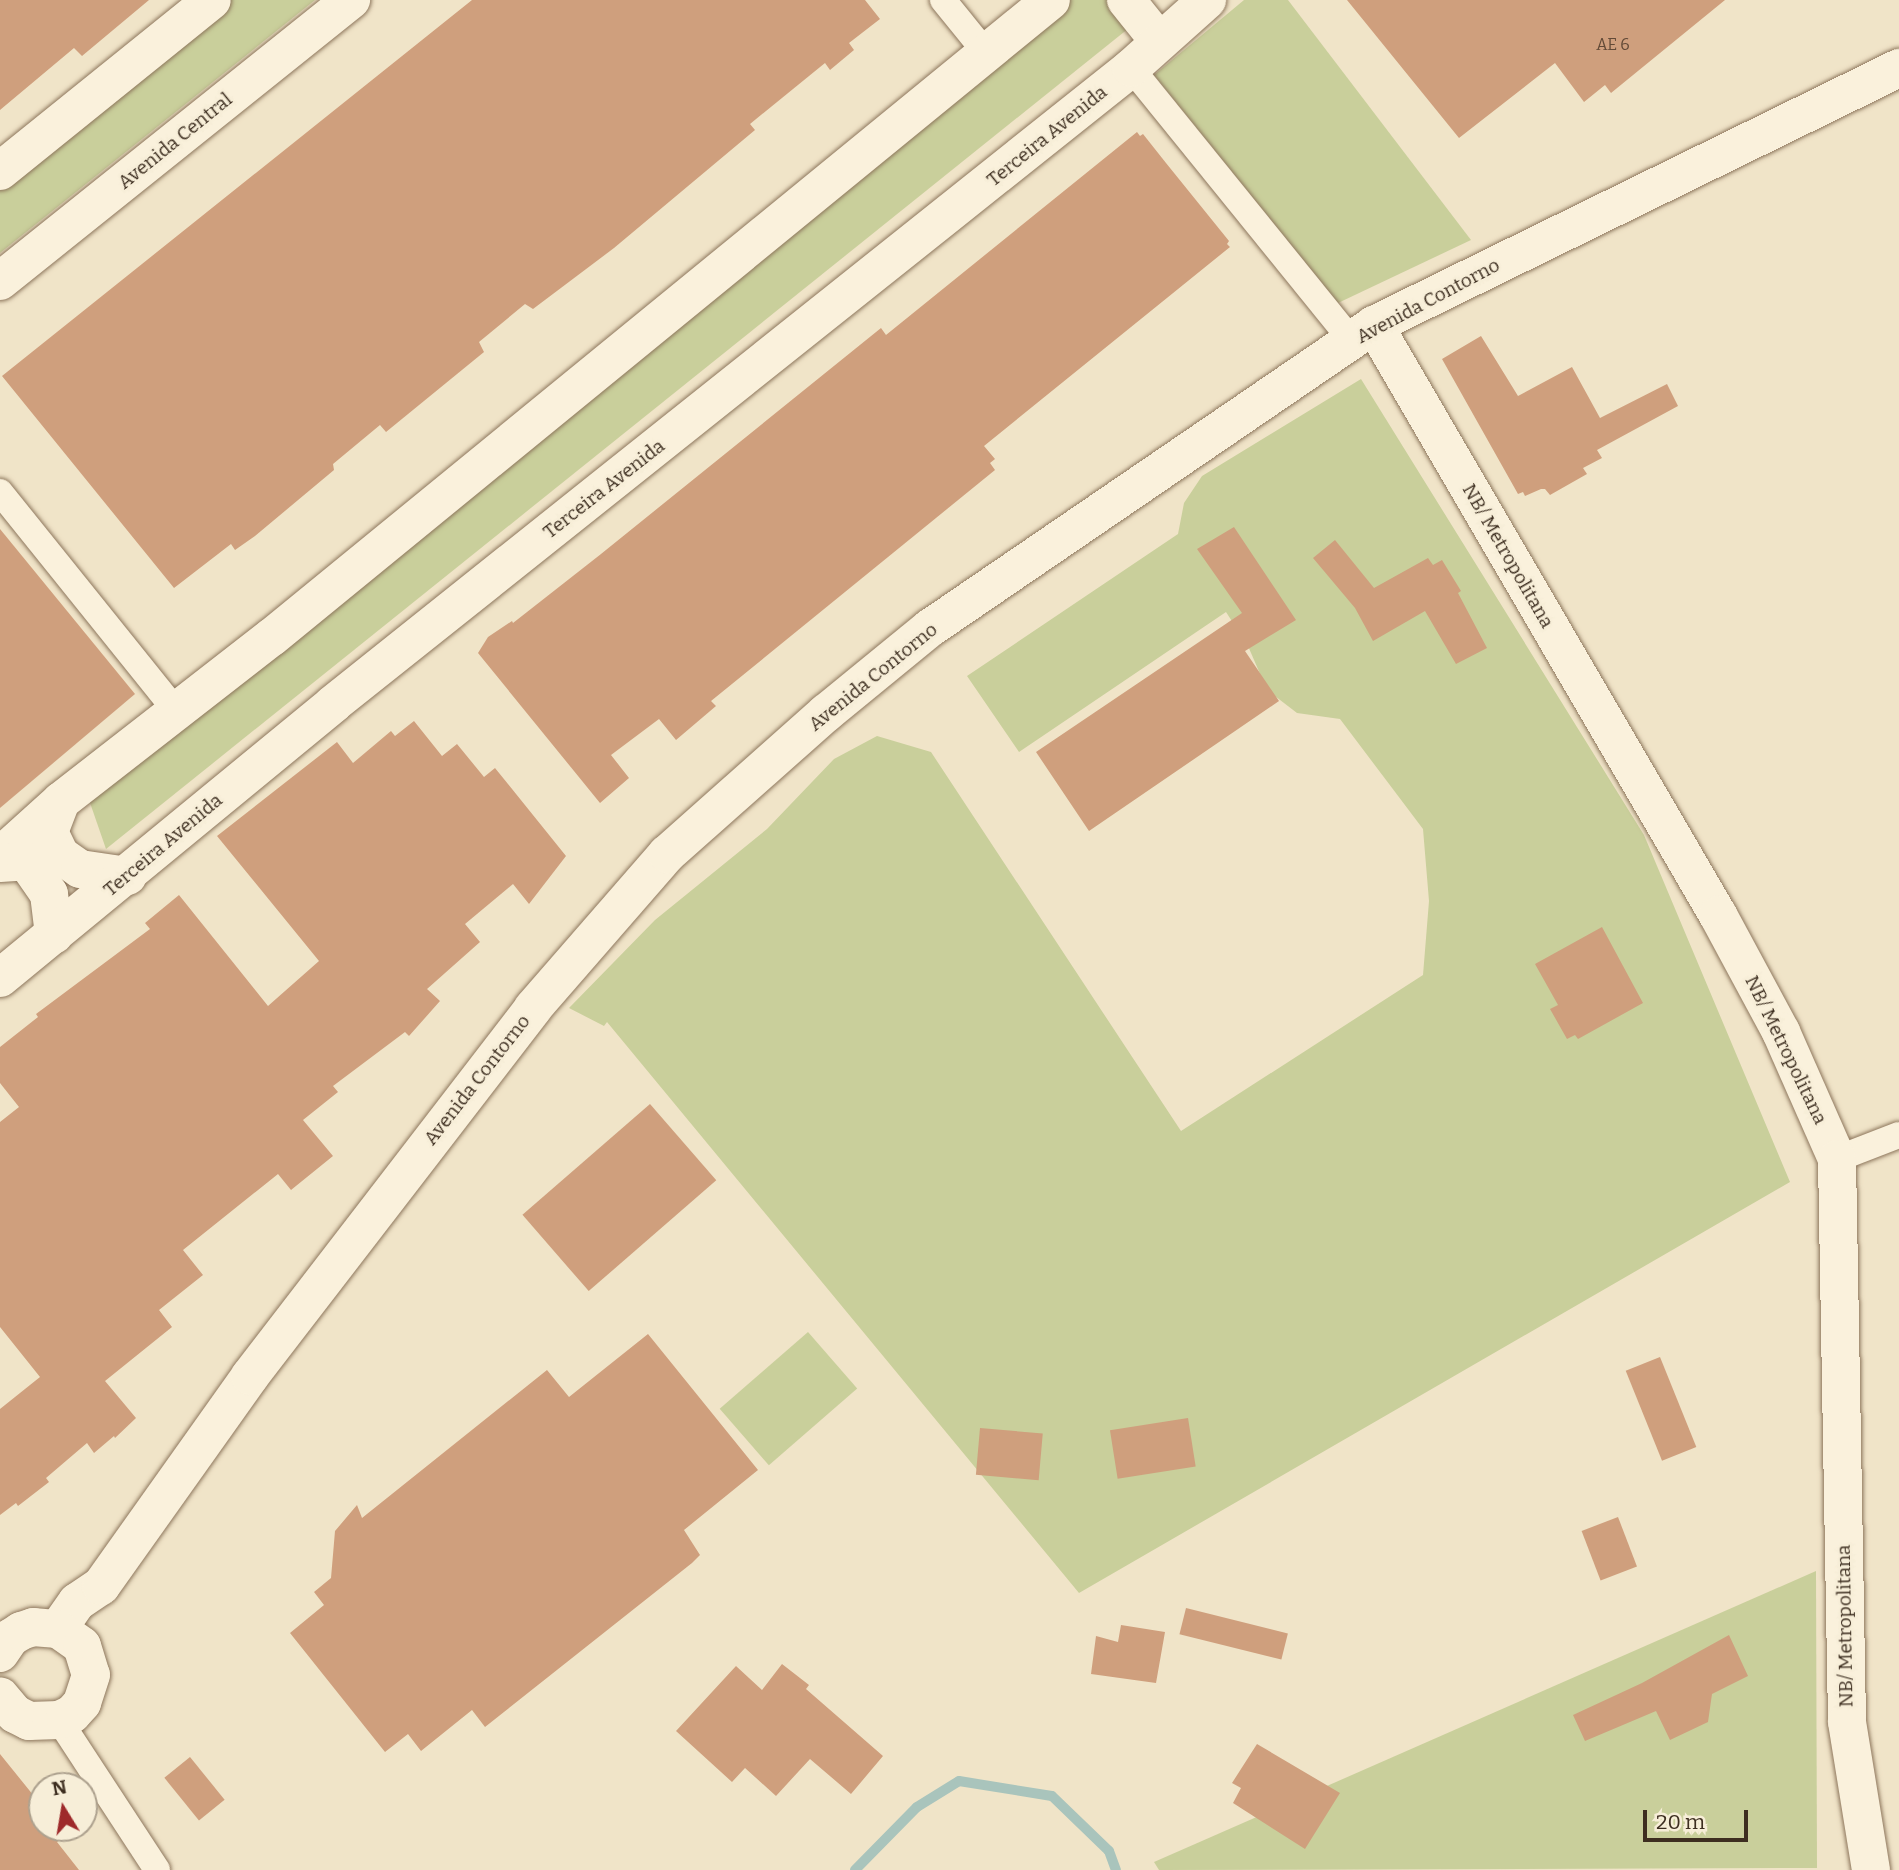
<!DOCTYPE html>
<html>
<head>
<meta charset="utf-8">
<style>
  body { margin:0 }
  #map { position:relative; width:1899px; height:1870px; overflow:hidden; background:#f0e4c8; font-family:Bitter,serif }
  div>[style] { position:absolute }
  .green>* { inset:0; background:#c9cf9b; transform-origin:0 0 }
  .stream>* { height:10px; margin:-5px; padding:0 5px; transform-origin:5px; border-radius:5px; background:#a9c4bc }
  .building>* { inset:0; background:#cf9f7d; transform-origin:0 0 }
  .roads { filter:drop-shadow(0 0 2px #8d765c) drop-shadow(0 0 2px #8d765c) }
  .street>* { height:26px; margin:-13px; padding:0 13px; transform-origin:13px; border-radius:13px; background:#faf1dc }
  .secondary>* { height:38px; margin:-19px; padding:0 19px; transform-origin:19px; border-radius:19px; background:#faf1dc }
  span { translate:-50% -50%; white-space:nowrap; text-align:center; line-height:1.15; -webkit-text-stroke:5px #f7eed8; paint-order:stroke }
  .number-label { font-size:16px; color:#624a37 }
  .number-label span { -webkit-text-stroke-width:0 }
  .street-label { font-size:19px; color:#3d2e20 }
  .north { position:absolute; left:28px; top:1772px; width:70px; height:70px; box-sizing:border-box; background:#f7eed8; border:2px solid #ada18e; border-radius:50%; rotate:349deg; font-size:19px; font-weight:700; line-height:28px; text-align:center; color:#3d2e20 }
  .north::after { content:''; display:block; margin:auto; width:24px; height:32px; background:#9e2a2b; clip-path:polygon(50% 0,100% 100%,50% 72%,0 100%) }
  .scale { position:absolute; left:1643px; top:1810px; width:105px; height:32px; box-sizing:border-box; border:4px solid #3d2e20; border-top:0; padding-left:9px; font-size:21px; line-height:24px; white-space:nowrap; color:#3d2e20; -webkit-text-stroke:5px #f7eed8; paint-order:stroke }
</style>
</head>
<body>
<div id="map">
  <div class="green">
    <i style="clip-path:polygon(224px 0,315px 0,0 253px,0 181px)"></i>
    <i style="clip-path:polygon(1057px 0,1113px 0,1134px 24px,106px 849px,88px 797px)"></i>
    <i style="clip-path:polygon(1244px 0,1288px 0,1471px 240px,1338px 303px,1154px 75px)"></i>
    <i style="clip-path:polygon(1361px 379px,1644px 835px,1790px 1182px,1079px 1593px,607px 1022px,604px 1026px,569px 1008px,655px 920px,767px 829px,834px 759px,877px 736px,931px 752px,1181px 1131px,1423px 975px,1429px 901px,1423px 829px,1340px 719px,1297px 713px,1267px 690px,1248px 646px,1226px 612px,1019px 752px,967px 676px,1178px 534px,1184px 503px,1202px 476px)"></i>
    <i style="left:808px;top:1332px;width:75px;height:117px;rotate:49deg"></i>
    <i style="clip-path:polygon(1816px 1571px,1817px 1868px,1159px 1870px,1154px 1862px)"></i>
  </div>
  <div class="stream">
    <i style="left:855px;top:1870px;width:88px;rotate:-45.5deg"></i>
    <i style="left:917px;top:1807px;width:49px;rotate:-31.8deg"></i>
    <i style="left:959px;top:1781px;width:94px;rotate:9.2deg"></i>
    <i style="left:1052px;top:1796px;width:79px;rotate:44deg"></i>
    <i style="left:1109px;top:1851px;width:20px;rotate:70deg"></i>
  </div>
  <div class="building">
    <i style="clip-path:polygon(0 0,149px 0,82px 56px,74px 48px,0 110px)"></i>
    <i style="clip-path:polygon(472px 0,865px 0,880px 19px,849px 43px,854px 50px,830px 70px,825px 63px,750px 124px,755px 130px,614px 248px,533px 309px,525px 304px,479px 342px,484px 352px,386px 432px,380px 425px,333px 464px,334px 470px,255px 536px,235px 550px,231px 544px,174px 588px,2px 376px)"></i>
    <i style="clip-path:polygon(1347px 0,1725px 0,1611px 93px,1605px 85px,1584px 102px,1555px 63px,1459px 138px)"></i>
    <i style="clip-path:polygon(1137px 132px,1140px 136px,1143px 134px,1166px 163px,1229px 241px,1227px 244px,1230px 247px,984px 446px,995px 459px,990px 463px,995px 470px,711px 701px,716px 706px,676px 740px,659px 719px,611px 755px,629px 778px,600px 803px,478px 653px,488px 637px,512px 621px,513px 623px,601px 554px,881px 328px,886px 335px)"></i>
    <i style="clip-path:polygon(1481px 336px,1518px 396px,1572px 367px,1600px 418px,1667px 384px,1678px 406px,1597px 450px,1602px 458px,1583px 468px,1587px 474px,1550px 495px,1545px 489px,1541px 489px,1525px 496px,1523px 492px,1518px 494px,1442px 359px)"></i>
    <i style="clip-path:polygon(1234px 527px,1296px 620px,1245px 651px,1279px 701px,1089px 831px,1036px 752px,1242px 613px,1197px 549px)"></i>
    <i style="clip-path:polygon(0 529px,135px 694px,0 808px)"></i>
    <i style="clip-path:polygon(1335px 540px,1374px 588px,1428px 558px,1433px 565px,1442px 560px,1461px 591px,1458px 593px,1487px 648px,1456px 664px,1425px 611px,1373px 641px,1355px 608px,1313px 558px)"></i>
    <i style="clip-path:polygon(414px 721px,442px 756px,457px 744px,484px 777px,495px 768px,566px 856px,529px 904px,513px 884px,465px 924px,480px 942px,427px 989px,440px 1001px,409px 1036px,405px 1032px,333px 1086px,338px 1092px,303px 1120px,333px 1156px,291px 1190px,278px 1174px,183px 1250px,203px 1275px,159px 1310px,172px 1327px,105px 1381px,136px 1418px,115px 1438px,114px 1436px,94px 1453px,87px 1443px,46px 1478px,49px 1482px,18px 1506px,16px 1503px,0 1515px,0 1409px,40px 1377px,0 1327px,0 1122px,19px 1107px,0 1083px,0 1047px,38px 1017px,36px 1014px,150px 929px,145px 923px,179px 895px,268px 1006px,319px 961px,217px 836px,337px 742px,353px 763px,391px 731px,395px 736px)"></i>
    <i style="clip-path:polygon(1602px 927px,1643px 1003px,1578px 1039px,1575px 1035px,1567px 1039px,1550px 1009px,1558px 1005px,1535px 964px)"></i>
    <i style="left:650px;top:1104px;width:101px;height:169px;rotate:49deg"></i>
    <i style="clip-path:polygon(648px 1334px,758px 1470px,684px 1530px,700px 1555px,692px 1563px,485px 1727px,472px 1710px,421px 1751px,408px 1734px,385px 1752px,290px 1633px,324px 1605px,314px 1592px,331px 1578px,335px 1531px,357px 1505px,362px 1518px,547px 1370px,569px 1397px)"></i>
    <i style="left:1660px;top:1357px;width:97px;height:37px;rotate:68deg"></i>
    <i style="left:1188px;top:1418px;width:49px;height:79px;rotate:81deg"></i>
    <i style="left:980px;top:1428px;width:63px;height:47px;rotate:5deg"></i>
    <i style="left:1618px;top:1517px;width:53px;height:39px;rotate:69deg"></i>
    <i style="left:1186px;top:1608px;width:105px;height:27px;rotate:14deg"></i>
    <i style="clip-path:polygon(1121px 1625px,1165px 1632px,1156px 1683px,1091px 1674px,1096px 1636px,1118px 1642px)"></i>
    <i style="clip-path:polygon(1729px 1635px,1748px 1676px,1712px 1694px,1708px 1722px,1670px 1740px,1656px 1711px,1585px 1741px,1573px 1715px,1642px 1683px)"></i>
    <i style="clip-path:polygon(782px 1664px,809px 1685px,806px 1689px,883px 1756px,851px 1794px,810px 1759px,776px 1796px,745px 1768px,732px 1782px,676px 1731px,736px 1666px,762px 1690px)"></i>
    <i style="clip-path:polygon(1257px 1744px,1340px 1793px,1305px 1849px,1233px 1803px,1241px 1788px,1232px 1783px)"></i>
    <i style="clip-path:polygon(0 1754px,42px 1806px,42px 1828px,59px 1828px,65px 1835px,57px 1842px,79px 1870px,0 1870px)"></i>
    <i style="left:190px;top:1757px;width:55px;height:33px;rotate:51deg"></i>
  </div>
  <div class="roads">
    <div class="street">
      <i style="left:943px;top:0;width:68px;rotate:50.9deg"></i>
      <i style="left:1131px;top:68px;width:351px;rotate:51deg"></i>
      <i style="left:0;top:492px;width:281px;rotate:51.2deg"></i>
      <i style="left:1837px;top:1159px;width:66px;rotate:-21.2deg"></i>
      <i style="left:59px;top:1720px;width:179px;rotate:56.8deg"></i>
    </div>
    <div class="secondary">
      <i style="left:1126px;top:0;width:53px;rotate:51.2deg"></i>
      <i style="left:0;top:171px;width:272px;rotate:-38.9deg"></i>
      <i style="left:0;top:281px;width:450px;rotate:-38.7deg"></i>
      <i style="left:1374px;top:325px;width:683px;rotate:59.76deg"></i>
      <i style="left:1718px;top:915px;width:133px;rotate:61.7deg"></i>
      <i style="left:1781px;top:1032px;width:139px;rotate:66.2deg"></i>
      <i style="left:1837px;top:1159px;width:563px;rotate:88.98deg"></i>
      <i style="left:1847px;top:1722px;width:150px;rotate:80.8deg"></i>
      <i style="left:61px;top:801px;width:33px;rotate:111deg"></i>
      <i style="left:49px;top:832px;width:25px;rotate:64deg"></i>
      <i style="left:60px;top:855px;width:24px;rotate:35deg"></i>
      <i style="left:80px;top:869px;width:48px;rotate:8.5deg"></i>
      <i style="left:0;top:856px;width:82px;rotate:-42deg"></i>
      <i style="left:61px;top:801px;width:267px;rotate:-37.9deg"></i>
      <i style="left:272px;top:637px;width:1006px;rotate:-39.27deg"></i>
      <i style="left:0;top:863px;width:26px;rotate:-4deg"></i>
      <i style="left:26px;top:861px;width:40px;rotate:55.1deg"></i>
      <i style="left:49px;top:894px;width:41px;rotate:83deg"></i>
      <i style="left:0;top:978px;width:431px;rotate:-39.4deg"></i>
      <i style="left:333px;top:704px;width:1020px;rotate:-38.55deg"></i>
      <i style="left:1131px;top:68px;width:102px;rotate:-41.8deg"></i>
      <i style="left:58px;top:1629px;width:33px;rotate:-55deg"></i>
      <i style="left:77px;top:1602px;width:29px;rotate:-34deg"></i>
      <i style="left:101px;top:1586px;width:257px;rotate:-54.6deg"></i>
      <i style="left:250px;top:1376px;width:464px;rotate:-52.4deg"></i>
      <i style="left:533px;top:1008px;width:204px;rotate:-49deg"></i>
      <i style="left:667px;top:854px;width:213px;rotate:-41.6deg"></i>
      <i style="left:826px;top:713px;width:134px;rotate:-39.3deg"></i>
      <i style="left:930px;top:628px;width:538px;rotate:-34.31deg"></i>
      <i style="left:1374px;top:325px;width:585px;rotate:-26.08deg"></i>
      <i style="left:0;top:1653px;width:18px;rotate:-56deg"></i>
      <i style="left:10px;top:1638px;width:13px;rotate:-32deg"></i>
      <i style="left:21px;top:1631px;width:13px;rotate:-18deg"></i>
      <i style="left:33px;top:1627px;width:25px;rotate:5deg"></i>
      <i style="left:58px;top:1629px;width:29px;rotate:35deg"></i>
      <i style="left:82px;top:1646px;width:30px;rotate:73deg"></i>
      <i style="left:91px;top:1675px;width:29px;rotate:108deg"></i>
      <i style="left:82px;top:1703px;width:15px;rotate:132deg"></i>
      <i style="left:72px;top:1714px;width:14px;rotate:155deg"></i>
      <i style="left:59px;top:1720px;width:30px;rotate:178deg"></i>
      <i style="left:29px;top:1721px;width:16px;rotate:-153deg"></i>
      <i style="left:15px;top:1714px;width:23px;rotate:-130deg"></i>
    </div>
  </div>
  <div class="number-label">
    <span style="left:1613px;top:45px">AE 6</span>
  </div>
  <div class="street-label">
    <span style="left:1047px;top:136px;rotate:-39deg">Terceira Avenida</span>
    <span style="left:175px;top:141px;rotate:-39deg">Avenida Central</span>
    <span style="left:1428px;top:301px;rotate:-28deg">Avenida Contorno</span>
    <span style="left:604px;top:489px;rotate:-38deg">Terceira Avenida</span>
    <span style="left:1508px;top:556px;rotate:60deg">NB/ Metropolitana</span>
    <span style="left:873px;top:677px;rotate:-39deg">Avenida Contorno</span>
    <span style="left:163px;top:845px;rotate:-40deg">Terceira Avenida</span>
    <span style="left:1786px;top:1050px;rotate:64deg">NB/ Metropolitana</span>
    <span style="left:477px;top:1080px;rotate:-52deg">Avenida Contorno</span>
    <span style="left:1845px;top:1626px;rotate:-91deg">NB/ Metropolitana</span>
  </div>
  <div class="north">N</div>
  <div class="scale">20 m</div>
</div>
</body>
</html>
